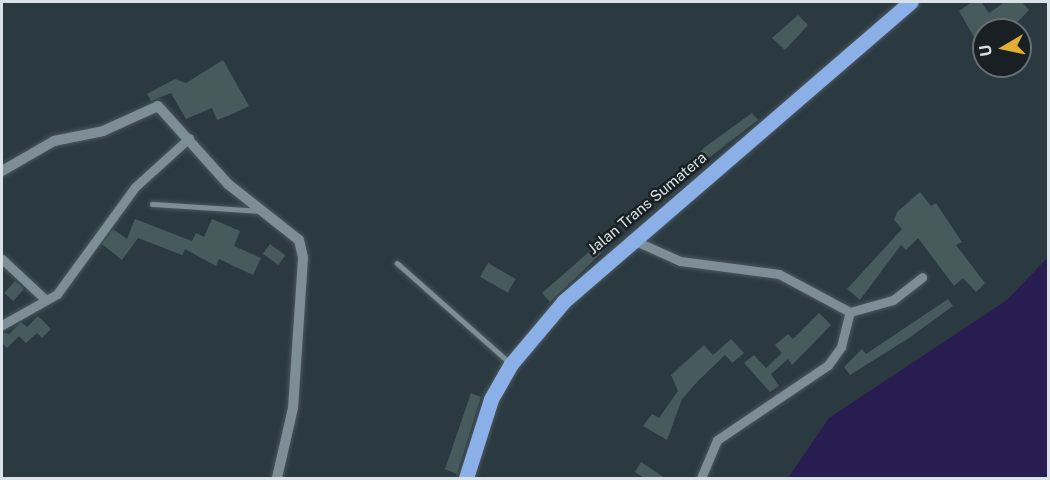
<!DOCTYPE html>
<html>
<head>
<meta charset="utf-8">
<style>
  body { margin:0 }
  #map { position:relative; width:1050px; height:480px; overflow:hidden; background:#2b3a41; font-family:"Public Sans",sans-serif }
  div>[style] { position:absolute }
  .water>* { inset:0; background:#281d50 }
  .building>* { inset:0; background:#475b5c; transform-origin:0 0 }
  .roads { filter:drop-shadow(0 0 2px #4a575d) drop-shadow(0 0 2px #4a575d) }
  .service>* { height:4.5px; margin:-2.25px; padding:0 2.25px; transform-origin:2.25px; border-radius:2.25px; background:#7d8e97 }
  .minor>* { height:9px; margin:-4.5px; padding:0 4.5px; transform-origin:4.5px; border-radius:4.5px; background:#7d8e97 }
  .tertiary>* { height:10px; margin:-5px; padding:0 5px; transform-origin:5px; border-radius:5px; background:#7d8e97 }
  .trunk>* { height:15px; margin:-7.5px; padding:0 7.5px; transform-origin:7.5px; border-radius:7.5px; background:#8ab0e7 }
  span { translate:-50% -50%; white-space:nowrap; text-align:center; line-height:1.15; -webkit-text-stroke:5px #192023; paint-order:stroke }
  .street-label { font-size:15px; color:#d9e3e7 }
  .frame { position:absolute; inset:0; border:3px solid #d9e3e7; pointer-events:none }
  .north { position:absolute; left:972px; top:18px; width:60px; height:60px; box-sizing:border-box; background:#192023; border:2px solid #666e71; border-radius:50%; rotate:261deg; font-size:16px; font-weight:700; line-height:24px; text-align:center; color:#d9e3e7 }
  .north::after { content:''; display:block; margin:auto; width:21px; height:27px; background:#e3ae34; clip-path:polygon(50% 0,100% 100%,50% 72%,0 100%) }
</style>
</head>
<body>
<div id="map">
  <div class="water">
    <i style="clip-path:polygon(1048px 257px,1048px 478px,788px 478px,829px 418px,1007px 300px)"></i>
  </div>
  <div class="building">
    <i style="clip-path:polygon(972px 2px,981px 2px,989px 13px,1005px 2px,1022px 2px,1029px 10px,1010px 30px,1003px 21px,975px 39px,959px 11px)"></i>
    <i style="clip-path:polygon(798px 15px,808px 25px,785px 50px,772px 38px)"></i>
    <i style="clip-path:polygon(223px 60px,249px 106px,228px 116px,217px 120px,212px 108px,186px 119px,171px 93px,151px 101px,147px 94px,175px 79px,186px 83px)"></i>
    <i style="clip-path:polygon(752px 113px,758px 120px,697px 167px,692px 160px,705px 147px)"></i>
    <i style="clip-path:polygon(920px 192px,931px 206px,936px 203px,962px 242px,956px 245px,985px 283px,976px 292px,963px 278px,954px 286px,918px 238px,906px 250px,901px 245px,860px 300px,847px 289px,902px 229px,894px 220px,897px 212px)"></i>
    <i style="clip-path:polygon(135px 219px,192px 241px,196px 233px,204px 237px,212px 219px,240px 231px,234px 246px,261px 258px,253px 275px,219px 259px,216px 266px,185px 249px,182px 255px,138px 238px,122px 260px,102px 244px,113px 229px,127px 239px)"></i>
    <i style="clip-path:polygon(613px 231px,618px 237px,550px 302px,542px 293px)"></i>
    <i style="left:270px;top:244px;width:19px;height:12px;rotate:36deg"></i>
    <i style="left:488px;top:263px;width:32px;height:16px;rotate:30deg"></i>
    <i style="left:15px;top:281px;width:12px;height:16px;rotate:42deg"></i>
    <i style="clip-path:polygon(948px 299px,953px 306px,909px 338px,850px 375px,844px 367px,862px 349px,866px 354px)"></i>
    <i style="clip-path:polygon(819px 313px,831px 325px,792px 365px,788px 359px,771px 374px,779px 386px,770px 392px,744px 363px,754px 355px,766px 368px,782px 353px,775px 345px,788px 334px,793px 339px)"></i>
    <i style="clip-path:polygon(38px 316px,51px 329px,42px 338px,37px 333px,26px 343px,19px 336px,7px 348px,2px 343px,2px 332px,9px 334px,21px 322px,27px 327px)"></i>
    <i style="clip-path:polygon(731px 339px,744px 353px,732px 363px,725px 355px,698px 381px,682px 399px,667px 440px,643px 426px,652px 414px,659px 418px,678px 391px,671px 375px,704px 345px,713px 355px)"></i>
    <i style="clip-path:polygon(471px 393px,481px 397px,457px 474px,445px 469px)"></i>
    <i style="clip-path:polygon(641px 462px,665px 478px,644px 478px,635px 472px)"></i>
  </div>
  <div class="roads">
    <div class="service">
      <i style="left:152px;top:204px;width:107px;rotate:3.7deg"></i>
      <i style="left:397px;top:263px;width:149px;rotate:41.5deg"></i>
    </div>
    <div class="minor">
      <i style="left:631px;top:239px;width:54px;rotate:24.2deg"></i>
      <i style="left:680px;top:261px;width:100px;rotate:7.5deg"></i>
      <i style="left:779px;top:274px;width:81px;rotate:28.2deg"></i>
      <i style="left:850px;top:312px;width:45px;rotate:-15.6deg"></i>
      <i style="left:893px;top:300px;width:37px;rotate:-38deg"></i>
      <i style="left:2px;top:259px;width:60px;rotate:43deg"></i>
      <i style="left:2px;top:325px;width:63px;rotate:-29.4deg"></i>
      <i style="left:57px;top:294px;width:132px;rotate:-53.9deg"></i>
      <i style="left:135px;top:187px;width:73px;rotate:-42.2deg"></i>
      <i style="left:701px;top:478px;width:41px;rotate:-67.2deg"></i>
      <i style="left:717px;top:440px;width:134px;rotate:-34deg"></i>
      <i style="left:828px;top:365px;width:22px;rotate:-54deg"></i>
      <i style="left:841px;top:347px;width:36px;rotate:-76deg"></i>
    </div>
    <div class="tertiary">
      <i style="left:2px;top:171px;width:60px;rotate:-30deg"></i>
      <i style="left:54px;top:141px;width:50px;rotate:-11.5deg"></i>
      <i style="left:103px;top:131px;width:60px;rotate:-24.4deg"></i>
      <i style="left:158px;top:106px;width:105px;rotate:48.1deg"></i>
      <i style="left:228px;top:184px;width:90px;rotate:38.3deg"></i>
      <i style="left:299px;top:240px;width:18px;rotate:77deg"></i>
      <i style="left:303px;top:258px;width:150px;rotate:93.8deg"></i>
      <i style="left:293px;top:408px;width:72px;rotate:102.9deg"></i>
    </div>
    <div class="trunk">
      <i style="left:466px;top:478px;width:83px;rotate:-72.4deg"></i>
      <i style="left:491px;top:399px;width:40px;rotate:-60.3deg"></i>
      <i style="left:511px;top:364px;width:82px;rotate:-49.9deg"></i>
      <i style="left:564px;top:301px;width:458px;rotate:-40.8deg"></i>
    </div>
  </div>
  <div class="street-label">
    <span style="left:647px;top:203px;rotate:-40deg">Jalan Trans Sumatera</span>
  </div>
  <div class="frame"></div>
  <div class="north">U</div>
</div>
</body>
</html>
